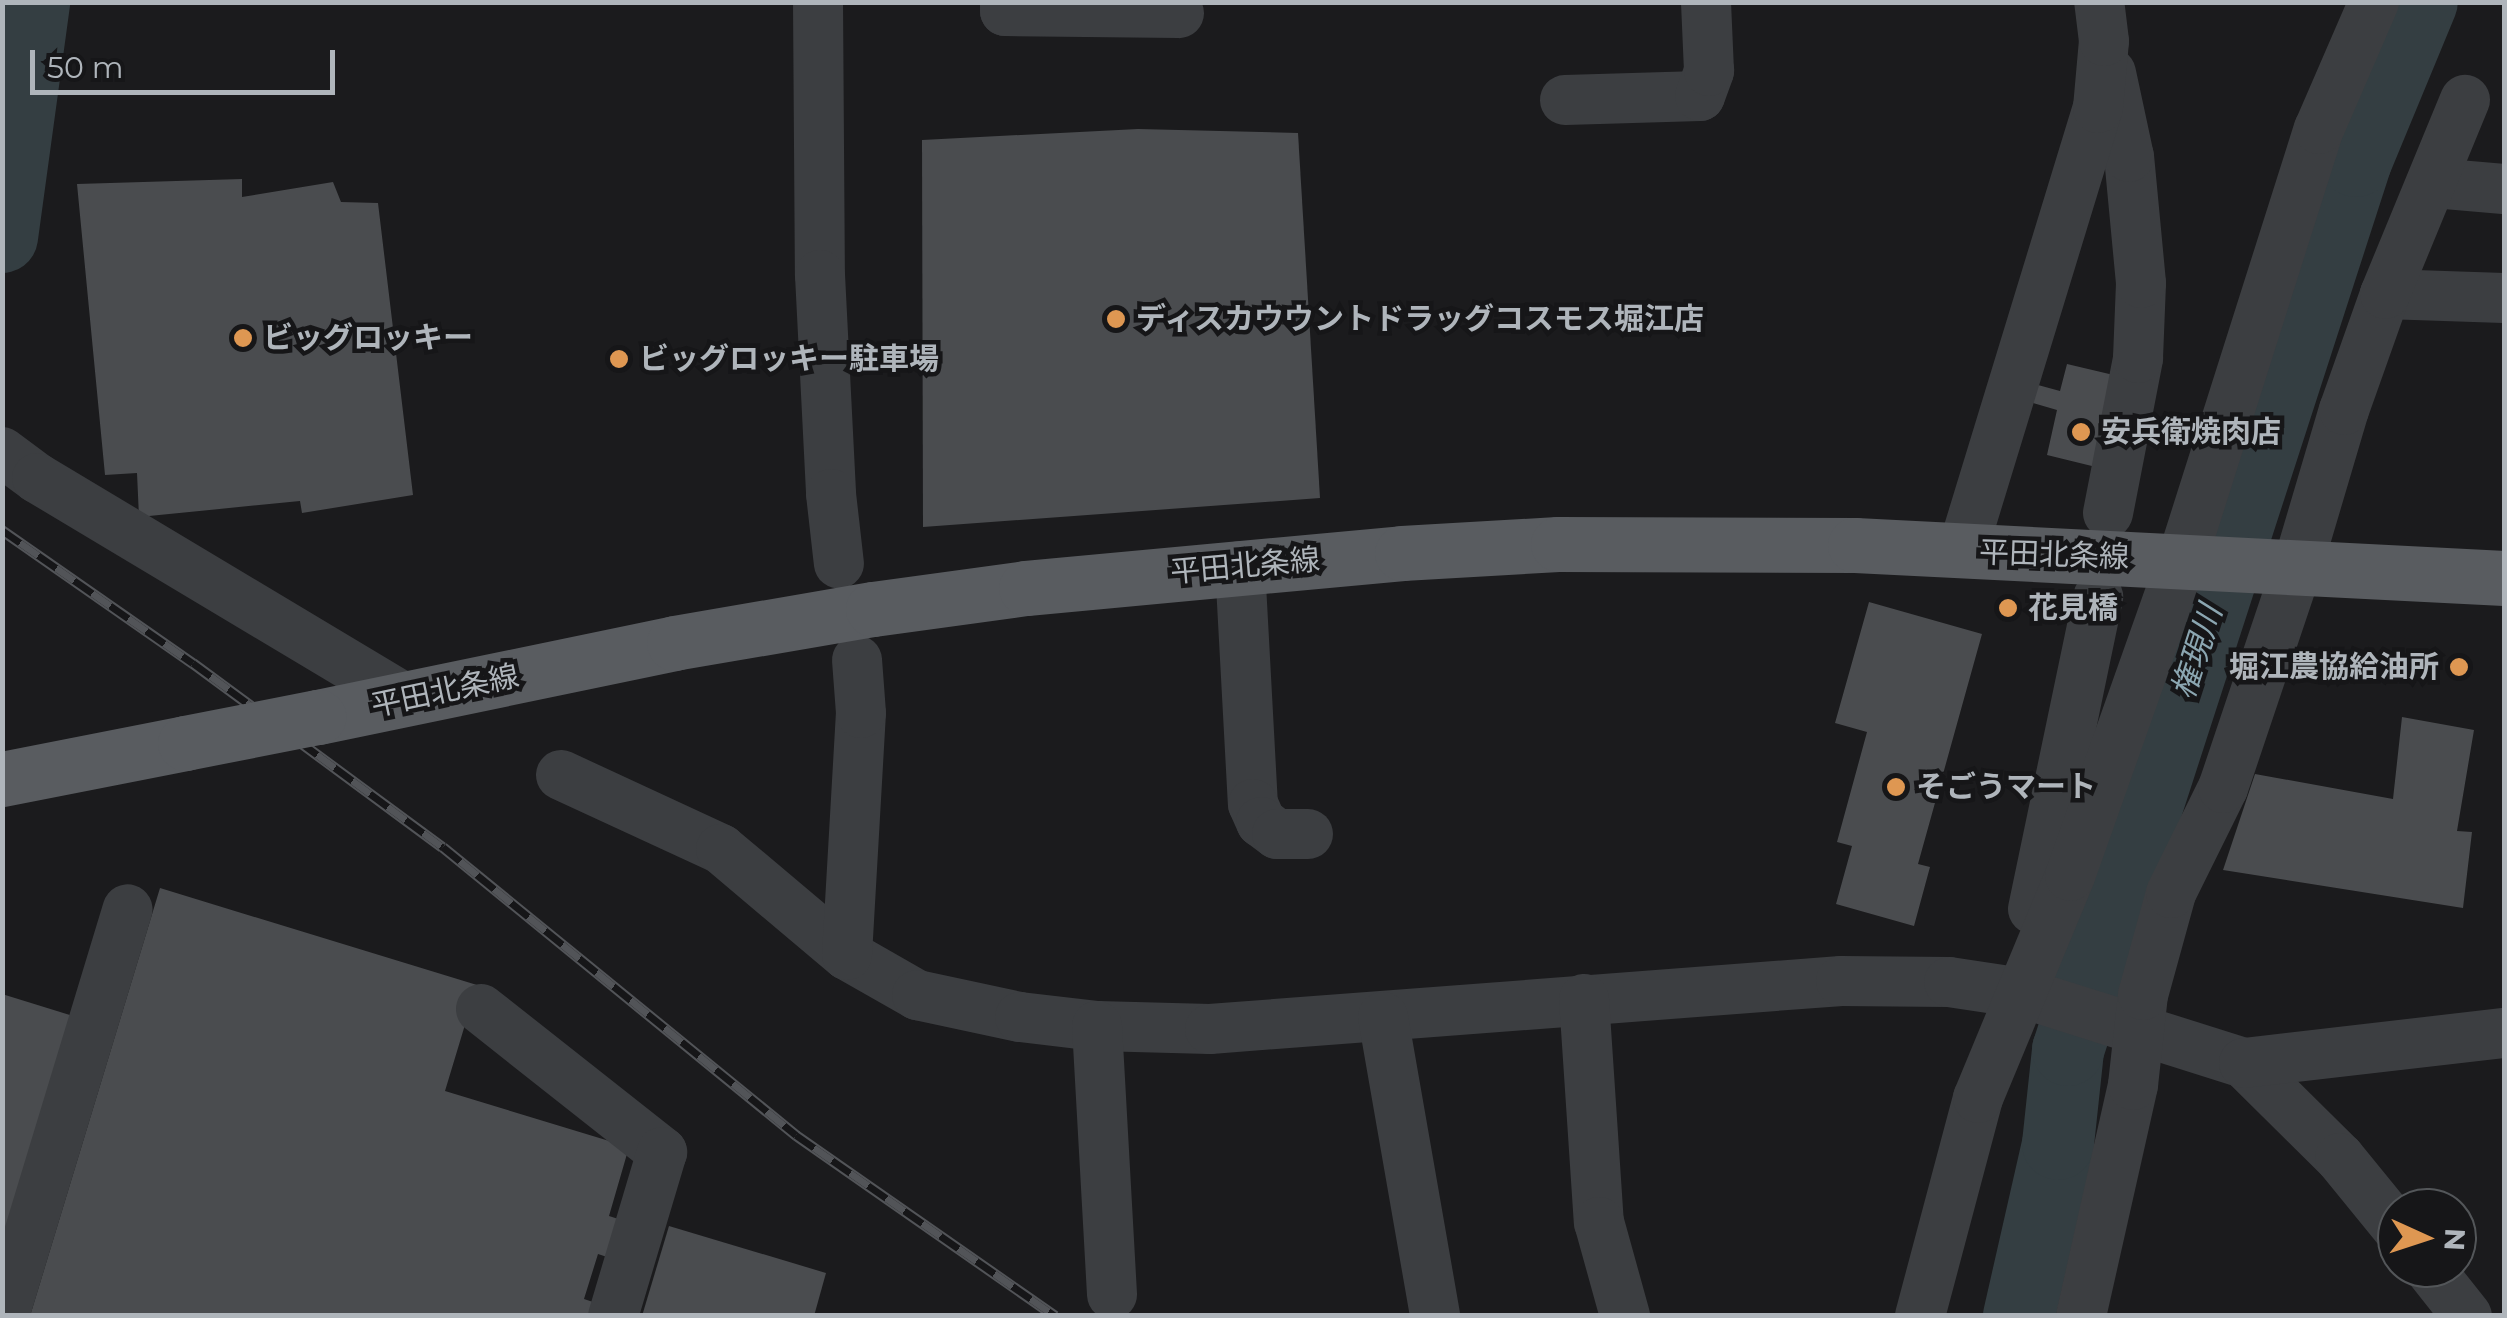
<!DOCTYPE html>
<html>
<head>
<meta charset="utf-8">
<style>
  body { margin:0 }
  #map { position:relative; width:2507px; height:1318px; overflow:hidden; background:#1b1b1d; font-family:Montserrat,"Noto Sans JP",sans-serif }
  div>[style] { position:absolute }
  .river>* { height:72px; margin:-36px; padding:0 36px; transform-origin:36px; border-radius:36px; background:#343e42 }
  .building>* { inset:0; background:#4a4c4f }
  .minor>* { height:50px; margin:-25px; padding:0 25px; transform-origin:25px; border-radius:25px; background:#3c3e41 }
  .major>* { height:55px; margin:-27.5px; padding:0 27.5px; transform-origin:27.5px; border-radius:27.5px; background:#595c60 }
  .rail>* { height:11px; margin-top:-5.5px; transform-origin:0; background:repeating-linear-gradient(90deg,#161618 0 22px,#525458 0 44px); box-sizing:border-box; border-block:2px solid #525458 }
  .major-bridge>* { height:55px; margin:-27.5px; padding:0 27.5px; transform-origin:27.5px; border-radius:27.5px; background:#595c60 }
  .dots>* { width:28px; height:28px; translate:-50% -50%; box-sizing:border-box; border:5px solid #161618; border-radius:50% }
  span { translate:-50% -50%; white-space:nowrap; text-align:center; line-height:1.15; -webkit-text-stroke:9px #161618; paint-order:stroke }
  .poi-label { font-size:30px; color:#afb5bb; font-weight:700 }
  .left { translate:0 -50%; text-align:left }
  .right { translate:-100% -50%; text-align:right }
  .street-label { font-size:30px; color:#afb5bb }
  .water-label { font-size:32px; color:#8ba6b1; font-style:italic }
  .frame { position:absolute; inset:0; border:5px solid #afb5bb; pointer-events:none }
  .north { position:absolute; left:2377px; top:1188px; width:100px; height:100px; box-sizing:border-box; background:#161618; border:2px solid #535659; border-radius:50%; rotate:93deg; font-size:28px; font-weight:700; line-height:40px; text-align:center; color:#afb5bb }
  .north::after { content:''; display:block; margin:auto; width:35px; height:45px; background:#de9752; clip-path:polygon(50% 0,100% 100%,50% 72%,0 100%) }
  .scale { position:absolute; left:30px; top:50px; width:305px; height:45px; box-sizing:border-box; border:5px solid #afb5bb; border-top:0; padding-left:12px; font-size:30px; line-height:35px; white-space:nowrap; color:#afb5bb; -webkit-text-stroke:8px #161618; paint-order:stroke }
</style>
</head>
<body>
<div id="map">
  <div class="river">
    <i style="left:2px;top:237px;width:237px;rotate:-82.2deg"></i>
    <i style="left:2019px;top:1316px;width:176px;rotate:-77.2deg"></i>
    <i style="left:2058px;top:1144px;width:95px;rotate:-83.9deg"></i>
    <i style="left:2068px;top:1050px;width:934px;rotate:-72.05deg"></i>
    <i style="left:2356px;top:161px;width:172px;rotate:-67.5deg"></i>
  </div>
  <div class="building">
    <i style="clip-path:polygon(1138px 129px,1298px 133px,1320px 498px,923px 527px,922px 140px)"></i>
    <i style="clip-path:polygon(242px 179px,242px 197px,333px 182px,341px 202px,378px 203px,413px 495px,302px 513px,300px 501px,139px 517px,137px 473px,105px 475px,77px 184px)"></i>
    <i style="clip-path:polygon(2067px 364px,2122px 377px,2100px 468px,2047px 455px,2057px 410px,2033px 403px,2038px 385px,2060px 391px)"></i>
    <i style="clip-path:polygon(1869px 602px,1982px 634px,1918px 864px,1930px 867px,1914px 926px,1836px 904px,1852px 846px,1837px 842px,1867px 732px,1835px 723px)"></i>
    <i style="clip-path:polygon(2402px 717px,2474px 730px,2457px 831px,2472px 832px,2463px 908px,2223px 870px,2255px 774px,2393px 799px)"></i>
    <i style="clip-path:polygon(160px 888px,477px 985px,445px 1091px,629px 1147px,609px 1216px,634px 1224px,622px 1262px,598px 1254px,584px 1299px,608px 1307px,605px 1316px,30px 1316px)"></i>
    <i style="clip-path:polygon(2px 994px,86px 1020px,2px 1286px)"></i>
    <i style="clip-path:polygon(669px 1226px,826px 1273px,814px 1316px,642px 1316px)"></i>
  </div>
  <div class="minor">
    <i style="left:818px;top:2px;width:273px;rotate:89.6deg"></i>
    <i style="left:820px;top:275px;width:219px;rotate:87.1deg"></i>
    <i style="left:831px;top:494px;width:70px;rotate:83.5deg"></i>
    <i style="left:1005px;top:2px;width:9px;rotate:90deg"></i>
    <i style="left:1005px;top:11px;width:174px;rotate:0.7deg"></i>
    <i style="left:1565px;top:100px;width:135px;rotate:-1.7deg"></i>
    <i style="left:1700px;top:96px;width:27px;rotate:-70deg"></i>
    <i style="left:1709px;top:71px;width:69px;rotate:-92.5deg"></i>
    <i style="left:2434px;top:183px;width:70px;rotate:4.9deg"></i>
    <i style="left:2385px;top:294px;width:119px;rotate:1.9deg"></i>
    <i style="left:2px;top:452px;width:44px;rotate:36.6deg"></i>
    <i style="left:37px;top:478px;width:432px;rotate:30.9deg"></i>
    <i style="left:2108px;top:513px;width:158px;rotate:-79deg"></i>
    <i style="left:2138px;top:358px;width:75px;rotate:-87.7deg"></i>
    <i style="left:2141px;top:283px;width:127px;rotate:-95.4deg"></i>
    <i style="left:2129px;top:157px;width:86px;rotate:-102.1deg"></i>
    <i style="left:1962px;top:552px;width:464px;rotate:-73deg"></i>
    <i style="left:2098px;top:108px;width:67px;rotate:-84.9deg"></i>
    <i style="left:2104px;top:41px;width:39px;rotate:-97deg"></i>
    <i style="left:1240px;top:566px;width:238px;rotate:86.9deg"></i>
    <i style="left:1253px;top:804px;width:20px;rotate:66deg"></i>
    <i style="left:1261px;top:822px;width:20px;rotate:37deg"></i>
    <i style="left:1277px;top:834px;width:31px"></i>
    <i style="left:561px;top:775px;width:176px;rotate:24.8deg"></i>
    <i style="left:721px;top:849px;width:165px;rotate:40.1deg"></i>
    <i style="left:847px;top:955px;width:81px;rotate:29.7deg"></i>
    <i style="left:917px;top:995px;width:105px;rotate:12.1deg"></i>
    <i style="left:1020px;top:1017px;width:78px;rotate:6.7deg"></i>
    <i style="left:1097px;top:1026px;width:113px;rotate:1.5deg"></i>
    <i style="left:1210px;top:1029px;width:633px;rotate:-4.35deg"></i>
    <i style="left:1841px;top:981px;width:108px;rotate:0.5deg"></i>
    <i style="left:1949px;top:982px;width:74px;rotate:8.6deg"></i>
    <i style="left:2022px;top:993px;width:233px;rotate:17.5deg"></i>
    <i style="left:2244px;top:1063px;width:135px;rotate:44.7deg"></i>
    <i style="left:2340px;top:1158px;width:90px;rotate:50.8deg"></i>
    <i style="left:2033px;top:909px;width:319px;rotate:-78.2deg"></i>
    <i style="left:847px;top:955px;width:242px;rotate:-86.7deg"></i>
    <i style="left:861px;top:713px;width:53px;rotate:-94.3deg"></i>
    <i style="left:1584px;top:999px;width:224px;rotate:86.2deg"></i>
    <i style="left:1599px;top:1222px;width:98px;rotate:74.5deg"></i>
    <i style="left:481px;top:1009px;width:231px;rotate:38.3deg"></i>
    <i style="left:662px;top:1152px;width:171px;rotate:106.6deg"></i>
    <i style="left:1383px;top:1017px;width:303px;rotate:80.1deg"></i>
    <i style="left:1097px;top:1026px;width:269px;rotate:86.8deg"></i>
    <i style="left:2244px;top:1063px;width:262px;rotate:-6.6deg"></i>
    <i style="left:2429px;top:1268px;width:61px;rotate:51.6deg"></i>
    <i style="left:4px;top:1316px;width:425px;rotate:-73.1deg"></i>
    <i style="left:1920px;top:1316px;width:226px;rotate:-75.1deg"></i>
    <i style="left:1978px;top:1098px;width:240px;rotate:-67.5deg"></i>
    <i style="left:2070px;top:876px;width:335px;rotate:-70.5deg"></i>
    <i style="left:2182px;top:560px;width:452px;rotate:-72.4deg"></i>
    <i style="left:2319px;top:129px;width:138px;rotate:-66.6deg"></i>
    <i style="left:2081px;top:1316px;width:237px;rotate:-77.3deg"></i>
    <i style="left:2133px;top:1085px;width:91px;rotate:-83.7deg"></i>
    <i style="left:2143px;top:995px;width:106px;rotate:-74.6deg"></i>
    <i style="left:2171px;top:893px;width:117px;rotate:-63.7deg"></i>
    <i style="left:2223px;top:788px;width:235px;rotate:-71.4deg"></i>
    <i style="left:2298px;top:565px;width:162px;rotate:-73.5deg"></i>
    <i style="left:2344px;top:410px;width:123px;rotate:-70.5deg"></i>
    <i style="left:2385px;top:294px;width:210px;rotate:-67.6deg"></i>
  </div>
  <div class="major">
    <i style="left:318px;top:717px;width:364px;rotate:-11.7deg"></i>
    <i style="left:674px;top:643px;width:202px;rotate:-9.7deg"></i>
    <i style="left:873px;top:609px;width:154px;rotate:-7.8deg"></i>
    <i style="left:1026px;top:588px;width:378px;rotate:-5.3deg"></i>
    <i style="left:1402px;top:553px;width:156px;rotate:-3.3deg"></i>
    <i style="left:1558px;top:544px;width:297px;rotate:0.2deg"></i>
    <i style="left:1855px;top:545px;width:650px;rotate:2.91deg"></i>
    <i style="left:2px;top:779px;width:187px;rotate:-11.1deg"></i>
  </div>
  <div class="rail">
    <i style="left:2px;top:530px;width:233px;rotate:34.9deg"></i>
    <i style="left:193px;top:663px;width:310px;rotate:36.4deg"></i>
    <i style="left:443px;top:847px;width:456px;rotate:39.2deg"></i>
    <i style="left:796px;top:1135px;width:316px;rotate:34.9deg"></i>
  </div>
  <div class="major-bridge">
    <i style="left:185px;top:743px;width:136px;rotate:-11.1deg"></i>
  </div>
  <div class="dots">
    <i style="left:1116px;top:319px;background:#de9752"></i>
    <i style="left:243px;top:338px;background:#de9752"></i>
    <i style="left:619px;top:359px;background:#de9752"></i>
    <i style="left:2081px;top:432px;background:#de9752"></i>
    <i style="left:2008px;top:608px;background:#de9752"></i>
    <i style="left:2459px;top:667px;background:#de9752"></i>
    <i style="left:1896px;top:787px;background:#de9752"></i>
  </div>
  <div class="poi-label">
    <span class="left" style="left:1136px;top:319px">ディスカウウントドラッグコスモス堀江店</span>
    <span class="left" style="left:263px;top:338px">ビッグロッキー</span>
    <span class="left" style="left:639px;top:359px">ビッグロッキー駐車場</span>
    <span class="left" style="left:2101px;top:432px">安兵衛焼肉店</span>
    <span class="left" style="left:2028px;top:608px">花見橋</span>
    <span class="right" style="left:2439px;top:667px">堀江農協給油所</span>
    <span class="left" style="left:1916px;top:787px">そごうマート</span>
  </div>
  <div class="street-label">
    <span style="left:2054px;top:555px;rotate:2deg">平田北条線</span>
    <span style="left:1245px;top:566px;rotate:-5deg">平田北条線</span>
    <span style="left:445px;top:691px;rotate:-12deg">平田北条線</span>
  </div>
  <div class="water-label">
    <span style="left:2197px;top:652px;rotate:-72deg">権現川</span>
  </div>
  <div class="frame"></div>
  <div class="north">N</div>
  <div class="scale">50 m</div>
</div>
</body>
</html>
